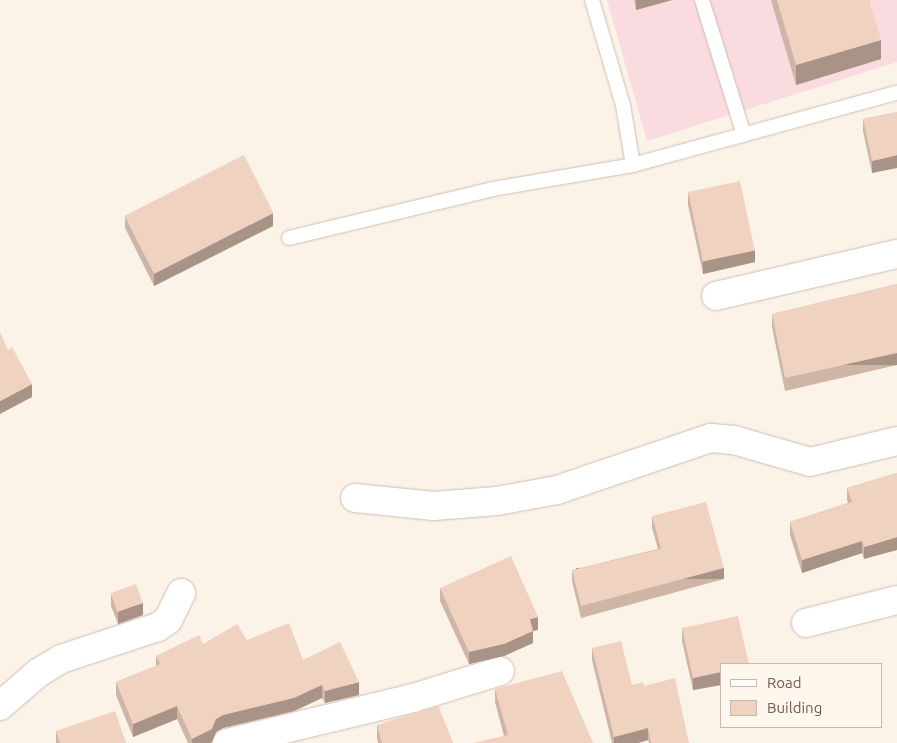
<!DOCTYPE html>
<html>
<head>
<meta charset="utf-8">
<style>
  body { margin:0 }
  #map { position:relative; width:897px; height:743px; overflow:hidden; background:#fcf3e8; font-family:Ubuntu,sans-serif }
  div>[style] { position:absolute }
  .medical>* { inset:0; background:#f9dbe0 }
  .roads { filter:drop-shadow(0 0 1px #d0bdb0) drop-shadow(0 0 1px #d0bdb0) }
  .lane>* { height:14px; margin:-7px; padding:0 7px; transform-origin:7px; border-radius:7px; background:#fff }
  .street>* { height:28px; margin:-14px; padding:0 14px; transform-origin:14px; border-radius:14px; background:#fff }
  .wall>* { inset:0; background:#ceb5a5 }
  .shaded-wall>* { inset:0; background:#a89386; transform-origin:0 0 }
  .building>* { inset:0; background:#f0d2c0; transform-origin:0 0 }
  span { translate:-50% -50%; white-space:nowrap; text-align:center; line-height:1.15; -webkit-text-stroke:4px #fef7ee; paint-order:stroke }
  .legend { position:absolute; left:720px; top:663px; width:162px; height:65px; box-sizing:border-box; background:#fef7ee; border:1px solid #c7b8ad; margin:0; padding:6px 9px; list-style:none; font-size:15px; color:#75594c }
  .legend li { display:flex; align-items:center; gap:10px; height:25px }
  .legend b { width:25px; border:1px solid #c7b8ad }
</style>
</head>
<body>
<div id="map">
  <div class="medical">
    <i style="clip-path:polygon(607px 0,897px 0,897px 62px,647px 141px)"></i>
  </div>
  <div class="roads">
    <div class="lane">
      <i style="left:592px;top:0;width:109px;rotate:73.6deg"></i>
      <i style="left:623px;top:105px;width:61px;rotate:80.5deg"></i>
      <i style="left:633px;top:165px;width:274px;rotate:-15.3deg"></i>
      <i style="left:702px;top:0;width:141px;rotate:72.7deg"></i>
      <i style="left:289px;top:238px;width:210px;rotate:-13.5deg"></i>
      <i style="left:493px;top:189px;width:142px;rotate:-9.7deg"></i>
    </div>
    <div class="street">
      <i style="left:716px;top:296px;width:186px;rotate:-13.1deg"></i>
      <i style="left:355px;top:498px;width:79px;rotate:5.8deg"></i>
      <i style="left:434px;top:506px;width:63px;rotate:-4.5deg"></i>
      <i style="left:497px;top:501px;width:61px;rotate:-10.4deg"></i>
      <i style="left:557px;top:490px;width:163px;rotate:-18.7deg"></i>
      <i style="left:711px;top:438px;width:23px;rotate:5deg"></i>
      <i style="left:734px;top:440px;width:79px;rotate:16.1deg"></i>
      <i style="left:810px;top:462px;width:89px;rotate:-13.6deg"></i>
      <i style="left:806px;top:623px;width:94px;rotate:-14.2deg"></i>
      <i style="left:0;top:706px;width:50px;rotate:-41deg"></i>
      <i style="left:38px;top:673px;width:27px;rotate:-31deg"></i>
      <i style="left:61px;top:659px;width:102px;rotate:-18.3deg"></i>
      <i style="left:158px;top:627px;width:12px;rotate:-35deg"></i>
      <i style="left:168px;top:620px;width:30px;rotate:-64deg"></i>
      <i style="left:227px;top:743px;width:191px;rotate:-13.6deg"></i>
      <i style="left:413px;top:698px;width:91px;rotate:-17.2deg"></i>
    </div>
  </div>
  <div class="wall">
    <i style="clip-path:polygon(634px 0,672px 0,636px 10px)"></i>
    <i style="clip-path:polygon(771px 0,869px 0,881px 59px,796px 85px)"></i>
    <i style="clip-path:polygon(897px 112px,872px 173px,863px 131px,863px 119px)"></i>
    <i style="clip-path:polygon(688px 193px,755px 262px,703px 274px,688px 205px)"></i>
    <i style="clip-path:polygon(125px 216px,273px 226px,154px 286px,125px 228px)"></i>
    <i style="clip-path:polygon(897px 284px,897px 365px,785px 391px,772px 327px,772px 314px)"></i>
    <i style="clip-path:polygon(897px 473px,864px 559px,862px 553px,802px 573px,790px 535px,790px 522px,848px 503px,847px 500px,847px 488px)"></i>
    <i style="clip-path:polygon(652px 516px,724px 579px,581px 618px,572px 581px,572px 570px,658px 549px,652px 528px)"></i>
    <i style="clip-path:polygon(440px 588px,538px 630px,533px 631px,533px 643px,504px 656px,469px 664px,440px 601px)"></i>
    <i style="clip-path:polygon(111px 594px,143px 615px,118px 624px,111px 606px)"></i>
    <i style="clip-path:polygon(682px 628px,721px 664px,721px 685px,693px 690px,682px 641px)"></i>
    <i style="clip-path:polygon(247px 640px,303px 660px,359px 695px,325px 703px,322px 698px,294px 711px,223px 728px,216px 732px,212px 742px,210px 743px,188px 743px,177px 719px,133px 737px,116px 695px,116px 682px,156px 666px,156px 656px,203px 644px)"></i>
    <i style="clip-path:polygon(592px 648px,632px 685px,644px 686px,689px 743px,649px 743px,648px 740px,638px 743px,612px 743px,592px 660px)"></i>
    <i style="clip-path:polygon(495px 689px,593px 743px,504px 736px,495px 702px)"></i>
    <i style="clip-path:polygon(377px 725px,453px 743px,378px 743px,377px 738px)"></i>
    <i style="clip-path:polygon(56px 731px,126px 743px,56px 743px)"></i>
  </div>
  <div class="shaded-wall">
    <i style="clip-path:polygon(636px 0,672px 0,636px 10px)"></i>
    <i style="clip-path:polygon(881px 40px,881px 59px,796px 85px,796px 65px)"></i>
    <i style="clip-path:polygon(897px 155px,897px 168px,872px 173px,872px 161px)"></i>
    <i style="clip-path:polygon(273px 213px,273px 226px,154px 286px,154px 274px)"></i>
    <i style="clip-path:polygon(755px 250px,755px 262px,703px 274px,703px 261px)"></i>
    <i style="left:897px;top:353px;width:12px;height:115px;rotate:90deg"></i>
    <i style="clip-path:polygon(32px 384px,32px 397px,0 414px,0 401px)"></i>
    <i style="clip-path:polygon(897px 537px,897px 550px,864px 559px,864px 547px)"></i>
    <i style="clip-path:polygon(862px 541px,862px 553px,802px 573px,802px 560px)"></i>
    <i style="left:724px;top:568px;width:11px;height:148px;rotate:90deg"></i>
    <i style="clip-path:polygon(143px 603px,143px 615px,118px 624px,118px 611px)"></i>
    <i style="clip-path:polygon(538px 617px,538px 630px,533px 631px,533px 643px,504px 656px,469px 664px,469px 652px,530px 619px)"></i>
    <i style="clip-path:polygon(721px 672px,721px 685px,693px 690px,693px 678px)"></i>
    <i style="clip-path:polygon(359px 682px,359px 695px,325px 703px,325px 691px)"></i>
    <i style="clip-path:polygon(322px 685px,322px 698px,294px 711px,223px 728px,216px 732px,212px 742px,210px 743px,192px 743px,192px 739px,216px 719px,223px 715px)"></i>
    <i style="clip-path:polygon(177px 706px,177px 719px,133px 737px,133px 724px)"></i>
    <i style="clip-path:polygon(648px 728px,648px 740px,638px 743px,614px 743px,614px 737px)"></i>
  </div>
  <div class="building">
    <i style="clip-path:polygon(777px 0,869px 0,881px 40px,796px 65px)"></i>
    <i style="clip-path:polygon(897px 112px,897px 155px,872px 161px,863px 119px)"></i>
    <i style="left:244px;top:155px;width:65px;height:134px;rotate:63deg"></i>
    <i style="left:740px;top:181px;width:71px;height:53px;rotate:78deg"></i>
    <i style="clip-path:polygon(897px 284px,897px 353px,785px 378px,772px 314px)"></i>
    <i style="clip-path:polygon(0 332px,8px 350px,12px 347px,32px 384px,0 401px)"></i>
    <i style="clip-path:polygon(897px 473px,897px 537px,864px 547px,862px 541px,802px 560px,790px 522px,852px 502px,847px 488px)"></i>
    <i style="clip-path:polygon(706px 502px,724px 568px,581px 606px,572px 570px,661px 549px,652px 516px)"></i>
    <i style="clip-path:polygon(511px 556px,538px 617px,530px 619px,533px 631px,504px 644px,469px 652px,440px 588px)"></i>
    <i style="left:136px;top:584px;width:20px;height:27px;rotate:70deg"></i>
    <i style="clip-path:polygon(738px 616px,749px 664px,721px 664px,721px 672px,693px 678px,682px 628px)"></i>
    <i style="clip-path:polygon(289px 623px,303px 660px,340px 642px,359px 682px,325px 691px,322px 685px,294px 698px,223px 715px,216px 719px,212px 729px,192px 739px,177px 706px,133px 724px,116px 682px,160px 664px,156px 656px,199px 635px,203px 644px,237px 624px,247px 640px)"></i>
    <i style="clip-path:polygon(621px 641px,632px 685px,643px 682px,644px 686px,675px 678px,689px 743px,651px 743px,648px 728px,614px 737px,592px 648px)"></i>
    <i style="clip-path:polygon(562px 671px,593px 743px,472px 743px,508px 735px,495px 689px)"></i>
    <i style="clip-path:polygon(438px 705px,453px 743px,382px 743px,377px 725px)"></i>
    <i style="clip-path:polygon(115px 711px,126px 743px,60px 743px,56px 731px)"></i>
  </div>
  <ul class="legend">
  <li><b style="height:6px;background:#fff"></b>Road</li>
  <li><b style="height:14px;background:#f0d2c0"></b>Building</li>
  </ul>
</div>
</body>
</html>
